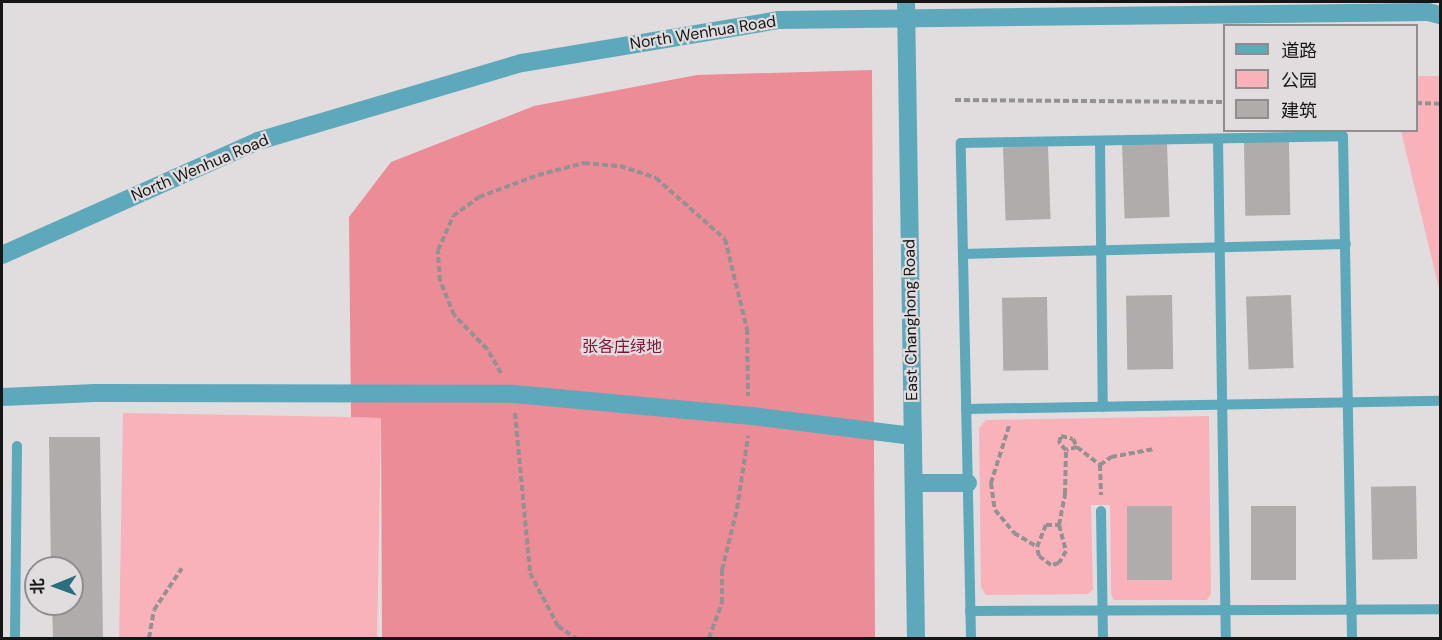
<!DOCTYPE html>
<html>
<head>
<meta charset="utf-8">
<style>
  body { margin:0 }
  #map { position:relative; width:1442px; height:640px; overflow:hidden; background:#e1ddde; font-family:"DM Sans","Noto Sans SC",sans-serif }
  div>[style] { position:absolute }
  .green>* { inset:0; background:#f9b2b9; transform-origin:0 0 }
  .forest>* { inset:0; background:#eb8c97 }
  .building>* { inset:0; background:#b0acac; transform-origin:0 0 }
  .path>* { height:4px; margin-top:-2px; transform-origin:0; background:repeating-linear-gradient(90deg,#949192 0 6px,transparent 0 9px) }
  .service>* { height:10px; margin:-5px; padding:0 5px; transform-origin:5px; border-radius:5px; background:#5da8bb }
  .minor>* { height:18px; margin:-9px; padding:0 9px; transform-origin:9px; border-radius:9px; background:#5da8bb }
  .tertiary>* { height:18px; margin:-9px; padding:0 9px; transform-origin:9px; border-radius:9px; background:#5da8bb }
  span { translate:-50% -50%; white-space:nowrap; text-align:center; line-height:1.15; -webkit-text-stroke:4.5px #e1ddde; paint-order:stroke }
  .street-label { font-size:16px; color:#171616 }
  .park-label { font-size:16px; color:#831130 }
  .frame { position:absolute; inset:0; border:3px solid #171616; pointer-events:none }
  .legend { position:absolute; left:1223px; top:24px; width:195px; height:108px; box-sizing:border-box; background:#e1ddde; border:2px solid #908d8e; margin:0; padding:8px 10px; list-style:none; font-size:18px; color:#171616 }
  .legend li { display:flex; align-items:center; gap:12px; height:30px }
  .legend b { width:30px; border:2px solid #908d8e }
  .north { position:absolute; left:24px; top:556px; width:60px; height:60px; box-sizing:border-box; background:#e1ddde; border:2px solid #908d8e; border-radius:50%; rotate:269deg; font-size:16px; font-weight:700; line-height:24px; text-align:center; color:#171616 }
  .north::after { content:''; display:block; margin:auto; width:21px; height:27px; background:#2a6e7f; clip-path:polygon(50% 0,100% 100%,50% 72%,0 100%) }
</style>
</head>
<body>
<div id="map">
  <div class="green">
    <i style="clip-path:polygon(1417px 76px,1440px 76px,1440px 293px,1401px 131px,1416px 130px)"></i>
    <i style="left:123px;top:413px;width:258px;height:225px;rotate:1deg"></i>
    <i style="clip-path:polygon(1209px 416px,1211px 594px,1207px 600px,1114px 600px,1111px 594px,1110px 505px,1091px 505px,1093px 589px,1088px 594px,986px 595px,981px 587px,979px 428px,986px 420px)"></i>
  </div>
  <div class="forest">
    <i style="clip-path:polygon(872px 70px,875px 638px,382px 638px,381px 418px,351px 417px,349px 217px,391px 162px,534px 106px,697px 75px)"></i>
  </div>
  <div class="building">
    <i style="left:1289px;top:141px;width:74px;height:45px;rotate:89deg"></i>
    <i style="left:1167px;top:143px;width:74px;height:45px;rotate:88deg"></i>
    <i style="left:1048px;top:146px;width:73px;height:45px;rotate:88deg"></i>
    <i style="left:1172px;top:295px;width:74px;height:46px;rotate:89deg"></i>
    <i style="left:1291px;top:295px;width:73px;height:45px;rotate:88deg"></i>
    <i style="left:1047px;top:297px;width:73px;height:45px;rotate:89deg"></i>
    <i style="clip-path:polygon(49px 437px,100px 437px,103px 638px,53px 638px,52px 604px,72px 604px,72px 568px,51px 568px)"></i>
    <i style="left:1416px;top:486px;width:73px;height:45px;rotate:89deg"></i>
    <i style="left:1127px;top:506px;width:45px;height:74px"></i>
    <i style="left:1251px;top:506px;width:45px;height:74px"></i>
  </div>
  <div class="path">
    <i style="left:955px;top:100px;width:269px;rotate:0.4deg"></i>
    <i style="left:1416px;top:103px;width:24px;rotate:2deg"></i>
    <i style="left:501px;top:373px;width:28px;rotate:-120deg"></i>
    <i style="left:487px;top:349px;width:47px;rotate:-134.1deg"></i>
    <i style="left:454px;top:315px;width:37px;rotate:-112deg"></i>
    <i style="left:440px;top:281px;width:31px;rotate:-94deg"></i>
    <i style="left:438px;top:250px;width:37px;rotate:-66deg"></i>
    <i style="left:453px;top:216px;width:32px;rotate:-36deg"></i>
    <i style="left:479px;top:197px;width:63px;rotate:-20.4deg"></i>
    <i style="left:538px;top:175px;width:48px;rotate:-14.6deg"></i>
    <i style="left:584px;top:163px;width:36px;rotate:5deg"></i>
    <i style="left:620px;top:166px;width:38px;rotate:18deg"></i>
    <i style="left:656px;top:178px;width:92px;rotate:41.5deg"></i>
    <i style="left:725px;top:239px;width:93px;rotate:76.3deg"></i>
    <i style="left:747px;top:329px;width:67px;rotate:89.1deg"></i>
    <i style="left:515px;top:413px;width:161px;rotate:84.6deg"></i>
    <i style="left:530px;top:573px;width:60px;rotate:62.2deg"></i>
    <i style="left:558px;top:626px;width:22px;rotate:34deg"></i>
    <i style="left:1009px;top:426px;width:60px;rotate:107.5deg"></i>
    <i style="left:991px;top:483px;width:27px;rotate:82deg"></i>
    <i style="left:995px;top:510px;width:30px;rotate:50deg"></i>
    <i style="left:1014px;top:533px;width:27px;rotate:31deg"></i>
    <i style="left:1077px;top:447px;width:11px;rotate:165deg"></i>
    <i style="left:1066px;top:450px;width:10px;rotate:-135deg"></i>
    <i style="left:1059px;top:443px;width:7px;rotate:-74deg"></i>
    <i style="left:1061px;top:436px;width:12px;rotate:14deg"></i>
    <i style="left:1073px;top:439px;width:9px;rotate:63deg"></i>
    <i style="left:1077px;top:447px;width:29px;rotate:38deg"></i>
    <i style="left:1100px;top:465px;width:30px;rotate:88deg"></i>
    <i style="left:1100px;top:465px;width:14px;rotate:-36deg"></i>
    <i style="left:1111px;top:457px;width:44px;rotate:-10.5deg"></i>
    <i style="left:1059px;top:525px;width:27px;rotate:75deg"></i>
    <i style="left:1066px;top:551px;width:14px;rotate:120deg"></i>
    <i style="left:1059px;top:563px;width:8px;rotate:166deg"></i>
    <i style="left:1051px;top:565px;width:15px;rotate:-143deg"></i>
    <i style="left:1039px;top:556px;width:9px;rotate:-103deg"></i>
    <i style="left:1037px;top:547px;width:24px;rotate:-68deg"></i>
    <i style="left:1046px;top:525px;width:13px"></i>
    <i style="left:1059px;top:525px;width:32px;rotate:-79deg"></i>
    <i style="left:1065px;top:494px;width:44px;rotate:-88.7deg"></i>
    <i style="left:149px;top:638px;width:28px;rotate:-80deg"></i>
    <i style="left:154px;top:610px;width:50px;rotate:-56.3deg"></i>
    <i style="left:709px;top:638px;width:37px;rotate:-70deg"></i>
    <i style="left:722px;top:603px;width:33px;rotate:-90deg"></i>
    <i style="left:722px;top:570px;width:63px;rotate:-76.2deg"></i>
    <i style="left:737px;top:509px;width:74px;rotate:-81.4deg"></i>
  </div>
  <div class="service">
    <i style="left:1218px;top:139px;width:499px;rotate:89.1deg"></i>
    <i style="left:1100px;top:141px;width:266px;rotate:89.4deg"></i>
    <i style="left:963px;top:254px;width:383px;rotate:-1.5deg"></i>
    <i style="left:966px;top:409px;width:474px;rotate:-1deg"></i>
    <i style="left:1101px;top:511px;width:127px;rotate:89.1deg"></i>
    <i style="left:970px;top:611px;width:470px;rotate:-0.2deg"></i>
    <i style="left:15px;top:638px;width:192px;rotate:-89.4deg"></i>
    <i style="left:971px;top:638px;width:495px;rotate:-91.2deg"></i>
    <i style="left:961px;top:143px;width:382px;rotate:-1deg"></i>
    <i style="left:1343px;top:136px;width:502px;rotate:88.97deg"></i>
  </div>
  <div class="minor">
    <i style="left:2px;top:397px;width:93px;rotate:-2.5deg"></i>
    <i style="left:95px;top:393px;width:419px;rotate:0.1deg"></i>
    <i style="left:514px;top:394px;width:239px;rotate:5.3deg"></i>
    <i style="left:752px;top:416px;width:162px;rotate:7.1deg"></i>
    <i style="left:914px;top:483px;width:54px"></i>
  </div>
  <div class="tertiary">
    <i style="left:906px;top:2px;width:636px;rotate:89.1deg"></i>
    <i style="left:2px;top:255px;width:280px;rotate:-24deg"></i>
    <i style="left:258px;top:141px;width:275px;rotate:-16.5deg"></i>
    <i style="left:522px;top:63px;width:261px;rotate:-9.5deg"></i>
    <i style="left:779px;top:20px;width:649px;rotate:-0.71deg"></i>
    <i style="left:1428px;top:12px;width:12px;rotate:14deg"></i>
  </div>
  <div class="street-label">
    <span style="left:703px;top:33px;rotate:-9deg">North Wenhua Road</span>
    <span style="left:200px;top:168px;rotate:-23deg">North Wenhua Road</span>
    <span style="left:911px;top:320px;rotate:-91deg">East Changhong Road</span>
  </div>
  <div class="park-label">
    <span style="left:622px;top:347px">张各庄绿地</span>
  </div>
  <div class="frame"></div>
  <ul class="legend">
  <li><b style="height:8px;background:#5da8bb"></b>道路</li>
  <li><b style="height:16px;background:#f9b2b9"></b>公园</li>
  <li><b style="height:16px;background:#b0acac"></b>建筑</li>
  </ul>
  <div class="north">北</div>
</div>
</body>
</html>
